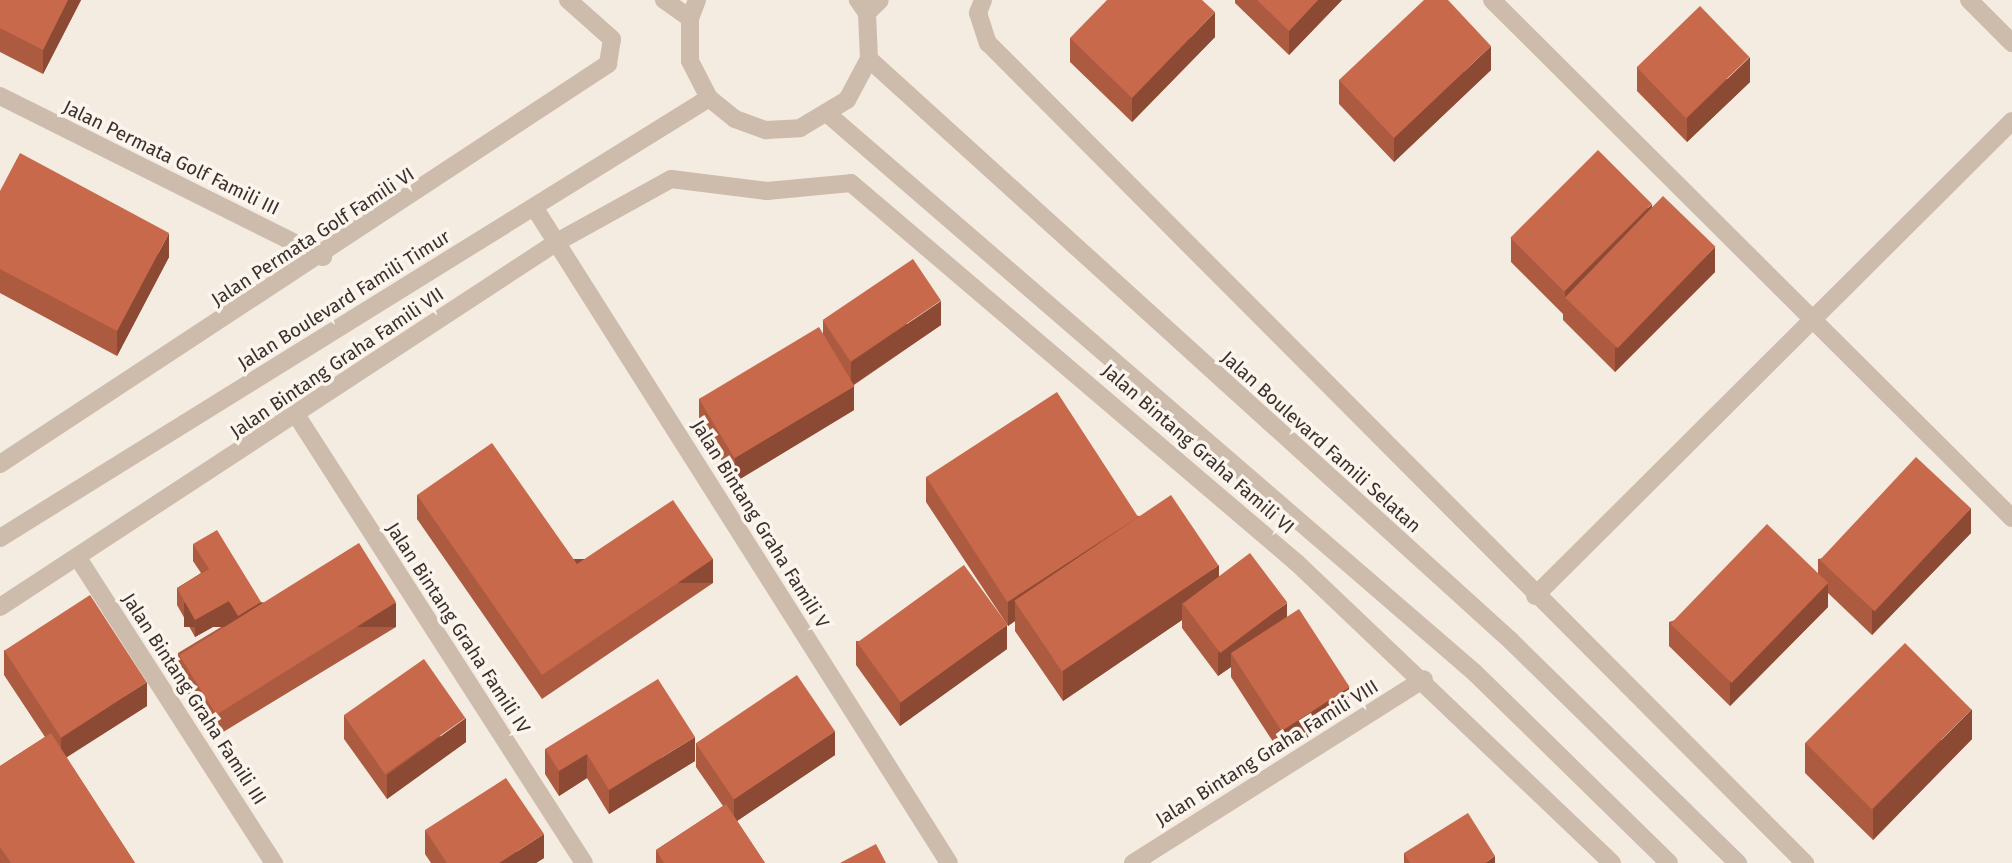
<!DOCTYPE html>
<html>
<head>
<meta charset="utf-8">
<style>
  body { margin:0 }
  #map { position:relative; width:2012px; height:863px; overflow:hidden; background:#f4ebe1; font-family:"Fira Sans",sans-serif }
  div>[style] { position:absolute }
  .minor>* { height:18px; margin:-9px; padding:0 9px; transform-origin:9px; border-radius:9px; background:#cdbbac }
  .wall>* { inset:0; background:#ac5a40 }
  .shaded-wall>* { inset:0; background:#8c4a34; transform-origin:0 0 }
  .building>* { inset:0; background:#c8694b; transform-origin:0 0 }
  span { translate:-50% -50%; white-space:nowrap; text-align:center; line-height:1.15; -webkit-text-stroke:7px #fbf5ee; paint-order:stroke }
  .street-label { font-size:19px; color:#3b302b }
</style>
</head>
<body>
<div id="map">
  <div class="minor">
    <i style="left:664px;top:0;width:32px;rotate:35deg"></i>
    <i style="left:697px;top:0;width:19px;rotate:111deg"></i>
    <i style="left:690px;top:18px;width:43px;rotate:90deg"></i>
    <i style="left:690px;top:61px;width:42px;rotate:62.8deg"></i>
    <i style="left:709px;top:98px;width:33px;rotate:39deg"></i>
    <i style="left:735px;top:119px;width:33px;rotate:20deg"></i>
    <i style="left:766px;top:130px;width:34px;rotate:-3deg"></i>
    <i style="left:800px;top:128px;width:55px;rotate:-30.8deg"></i>
    <i style="left:847px;top:100px;width:47px;rotate:-61.8deg"></i>
    <i style="left:869px;top:59px;width:46px;rotate:-92.5deg"></i>
    <i style="left:867px;top:13px;width:16px;rotate:-125deg"></i>
    <i style="left:983px;top:0;width:14px;rotate:111deg"></i>
    <i style="left:978px;top:13px;width:32px;rotate:72deg"></i>
    <i style="left:988px;top:43px;width:1158px;rotate:45.11deg"></i>
    <i style="left:1492px;top:0;width:734px;rotate:44.89deg"></i>
    <i style="left:1969px;top:0;width:61px;rotate:45deg"></i>
    <i style="left:867px;top:13px;width:18px;rotate:-45deg"></i>
    <i style="left:869px;top:59px;width:867px;rotate:42.19deg"></i>
    <i style="left:1511px;top:641px;width:318px;rotate:44.4deg"></i>
    <i style="left:0;top:96px;width:361px;rotate:26.5deg"></i>
    <i style="left:830px;top:116px;width:851px;rotate:40.81deg"></i>
    <i style="left:1474px;top:672px;width:273px;rotate:44.4deg"></i>
    <i style="left:534px;top:207px;width:776px;rotate:57.68deg"></i>
    <i style="left:297px;top:416px;width:531px;rotate:57.3deg"></i>
    <i style="left:0;top:464px;width:728px;rotate:-33.34deg"></i>
    <i style="left:608px;top:64px;width:25px;rotate:-81deg"></i>
    <i style="left:612px;top:39px;width:59px;rotate:-138.4deg"></i>
    <i style="left:0;top:538px;width:834px;rotate:-31.82deg"></i>
    <i style="left:78px;top:558px;width:363px;rotate:57.3deg"></i>
    <i style="left:1535px;top:596px;width:673px;rotate:-44.88deg"></i>
    <i style="left:0;top:607px;width:666px;rotate:-33.24deg"></i>
    <i style="left:557px;top:242px;width:130px;rotate:-28.9deg"></i>
    <i style="left:671px;top:179px;width:97px;rotate:7.1deg"></i>
    <i style="left:767px;top:191px;width:84px;rotate:-5.4deg"></i>
    <i style="left:851px;top:183px;width:586px;rotate:40.43deg"></i>
    <i style="left:1297px;top:563px;width:435px;rotate:43.6deg"></i>
    <i style="left:1133px;top:863px;width:344px;rotate:-32.3deg"></i>
  </div>
  <div class="wall">
    <i style="clip-path:polygon(0 0,81px 0,43px 74px,0 52px)"></i>
    <i style="clip-path:polygon(1235px 0,1342px 0,1289px 55px,1235px 3px)"></i>
    <i style="clip-path:polygon(1215px 37px,1132px 122px,1070px 62px,1070px 38px)"></i>
    <i style="clip-path:polygon(1637px 67px,1750px 82px,1687px 142px,1637px 91px)"></i>
    <i style="clip-path:polygon(1491px 70px,1394px 162px,1339px 104px,1339px 80px)"></i>
    <i style="clip-path:polygon(0 191px,169px 257px,117px 356px,0 293px)"></i>
    <i style="clip-path:polygon(1652px 207px,1715px 272px,1615px 372px,1563px 320px,1563px 314px,1511px 262px,1511px 238px)"></i>
    <i style="clip-path:polygon(823px 321px,941px 325px,854px 385px,854px 410px,735px 482px,699px 424px,699px 399px,823px 334px)"></i>
    <i style="clip-path:polygon(926px 477px,1139px 516px,1219px 576px,1287px 617px,1349px 711px,1281px 754px,1231px 677px,1231px 667px,1218px 676px,1182px 628px,1182px 620px,1063px 701px,1015px 631px,1015px 621px,1008px 626px,926px 502px)"></i>
    <i style="clip-path:polygon(417px 495px,577px 564px,713px 583px,542px 699px,417px 519px)"></i>
    <i style="clip-path:polygon(1971px 533px,1872px 635px,1828px 593px,1828px 607px,1730px 706px,1669px 646px,1669px 622px,1818px 574px,1818px 559px)"></i>
    <i style="clip-path:polygon(193px 544px,261px 602px,396px 627px,215px 737px,178px 677px,178px 653px,231px 621px,229px 618px,195px 637px,177px 605px,177px 588px,201px 573px,193px 561px)"></i>
    <i style="clip-path:polygon(856px 641px,1007px 649px,900px 726px,856px 665px)"></i>
    <i style="clip-path:polygon(4px 650px,147px 706px,66px 757px,135px 863px,0 863px,0 766px,45px 737px,4px 675px)"></i>
    <i style="clip-path:polygon(344px 715px,466px 742px,387px 799px,344px 739px)"></i>
    <i style="clip-path:polygon(1972px 739px,1873px 840px,1805px 773px,1805px 743px)"></i>
    <i style="clip-path:polygon(696px 743px,835px 755px,737px 821px,765px 863px,656px 863px,656px 850px,723px 806px,696px 767px)"></i>
    <i style="clip-path:polygon(545px 749px,695px 761px,609px 814px,587px 778px,559px 796px,545px 774px)"></i>
    <i style="clip-path:polygon(425px 830px,544px 858px,536px 863px,431px 863px,425px 854px)"></i>
    <i style="clip-path:polygon(1404px 853px,1495px 863px,1404px 863px)"></i>
  </div>
  <div class="shaded-wall">
    <i style="clip-path:polygon(68px 0,81px 0,43px 74px,43px 50px)"></i>
    <i style="clip-path:polygon(1318px 0,1342px 0,1289px 55px,1289px 31px)"></i>
    <i style="clip-path:polygon(1215px 12px,1215px 37px,1132px 122px,1132px 98px)"></i>
    <i style="clip-path:polygon(1491px 46px,1491px 70px,1394px 162px,1394px 138px)"></i>
    <i style="clip-path:polygon(1750px 57px,1750px 82px,1687px 142px,1687px 118px)"></i>
    <i style="clip-path:polygon(1652px 204px,1652px 228px,1565px 297px,1565px 291px)"></i>
    <i style="clip-path:polygon(169px 233px,169px 257px,117px 356px,117px 331px)"></i>
    <i style="clip-path:polygon(1715px 247px,1715px 272px,1615px 372px,1615px 348px)"></i>
    <i style="clip-path:polygon(941px 301px,941px 325px,851px 386px,851px 362px)"></i>
    <i style="clip-path:polygon(854px 386px,854px 410px,735px 482px,735px 458px)"></i>
    <i style="clip-path:polygon(1971px 508px,1971px 533px,1872px 635px,1872px 611px)"></i>
    <i style="clip-path:polygon(1139px 516px,1015px 601px,1015px 621px,1008px 626px,1008px 602px)"></i>
    <i style="left:713px;top:559px;width:24px;height:207px;rotate:90deg"></i>
    <i style="clip-path:polygon(1219px 565px,1219px 595px,1182px 603px,1182px 620px,1063px 701px,1063px 671px)"></i>
    <i style="clip-path:polygon(1828px 583px,1828px 607px,1730px 706px,1730px 682px)"></i>
    <i style="clip-path:polygon(229px 601px,229px 618px,195px 637px,195px 620px)"></i>
    <i style="left:396px;top:603px;width:24px;height:212px;rotate:90deg"></i>
    <i style="clip-path:polygon(1287px 603px,1287px 627px,1231px 653px,1231px 667px,1218px 676px,1218px 652px)"></i>
    <i style="clip-path:polygon(1007px 625px,1007px 649px,900px 726px,900px 701px)"></i>
    <i style="clip-path:polygon(147px 682px,147px 706px,61px 761px,61px 736px)"></i>
    <i style="clip-path:polygon(1349px 687px,1349px 711px,1281px 754px,1281px 730px)"></i>
    <i style="clip-path:polygon(1972px 709px,1972px 739px,1873px 840px,1873px 809px)"></i>
    <i style="clip-path:polygon(466px 718px,466px 742px,387px 799px,387px 775px)"></i>
    <i style="clip-path:polygon(835px 731px,835px 755px,734px 823px,734px 799px)"></i>
    <i style="clip-path:polygon(695px 737px,695px 761px,609px 814px,609px 790px)"></i>
    <i style="clip-path:polygon(587px 754px,587px 778px,559px 796px,559px 771px)"></i>
    <i style="clip-path:polygon(544px 834px,544px 858px,536px 863px,499px 863px)"></i>
    <i style="clip-path:polygon(1495px 856px,1495px 863px,1485px 863px)"></i>
  </div>
  <div class="building">
    <i style="clip-path:polygon(0 0,68px 0,43px 50px,0 28px)"></i>
    <i style="clip-path:polygon(1107px 0,1202px 0,1215px 12px,1132px 98px,1070px 38px)"></i>
    <i style="clip-path:polygon(1257px 0,1318px 0,1289px 31px)"></i>
    <i style="clip-path:polygon(1424px 0,1448px 0,1491px 46px,1394px 138px,1339px 80px)"></i>
    <i style="left:1700px;top:6px;width:71px;height:88px;rotate:46deg"></i>
    <i style="left:1598px;top:150px;width:76px;height:124px;rotate:45deg"></i>
    <i style="clip-path:polygon(20px 153px,169px 233px,117px 331px,0 269px,0 191px)"></i>
    <i style="left:1663px;top:196px;width:73px;height:141px;rotate:44deg"></i>
    <i style="left:913px;top:259px;width:50px;height:109px;rotate:56deg"></i>
    <i style="left:819px;top:327px;width:69px;height:140px;rotate:59deg"></i>
    <i style="left:1057px;top:392px;width:149px;height:156px;rotate:57deg"></i>
    <i style="clip-path:polygon(492px 443px,577px 564px,673px 500px,713px 559px,542px 675px,417px 495px)"></i>
    <i style="left:1916px;top:457px;width:75px;height:141px;rotate:43deg"></i>
    <i style="left:1171px;top:495px;width:85px;height:189px;rotate:56deg"></i>
    <i style="left:1767px;top:524px;width:85px;height:139px;rotate:44deg"></i>
    <i style="clip-path:polygon(217px 530px,261px 602px,238px 616px,229px 601px,195px 620px,177px 588px,209px 569px,193px 544px)"></i>
    <i style="left:359px;top:543px;width:70px;height:212px;rotate:58deg"></i>
    <i style="left:1250px;top:553px;width:62px;height:84px;rotate:53deg"></i>
    <i style="left:964px;top:565px;width:74px;height:132px;rotate:54deg"></i>
    <i style="left:90px;top:595px;width:104px;height:102px;rotate:57deg"></i>
    <i style="left:1299px;top:609px;width:93px;height:81px;rotate:57deg"></i>
    <i style="left:1905px;top:643px;width:94px;height:141px;rotate:45deg"></i>
    <i style="left:424px;top:659px;width:72px;height:98px;rotate:55deg"></i>
    <i style="left:797px;top:675px;width:68px;height:122px;rotate:56deg"></i>
    <i style="clip-path:polygon(658px 679px,695px 737px,609px 790px,587px 754px,559px 771px,545px 749px)"></i>
    <i style="clip-path:polygon(51px 733px,135px 863px,11px 863px,0 847px,0 766px)"></i>
    <i style="clip-path:polygon(506px 778px,544px 834px,499px 863px,447px 863px,425px 830px)"></i>
    <i style="clip-path:polygon(726px 804px,765px 863px,664px 863px,656px 850px)"></i>
    <i style="clip-path:polygon(1468px 813px,1495px 856px,1485px 863px,1410px 863px,1404px 853px)"></i>
    <i style="clip-path:polygon(876px 844px,886px 863px,840px 863px)"></i>
  </div>
  <div class="street-label">
    <span style="left:171px;top:158px;rotate:26deg">Jalan Permata Golf Famili III</span>
    <span style="left:313px;top:237px;rotate:-33deg">Jalan Permata Golf Famili VI</span>
    <span style="left:344px;top:300px;rotate:-32deg">Jalan Boulevard Famili Timur</span>
    <span style="left:337px;top:363px;rotate:-34deg">Jalan Bintang Graha Famili VII</span>
    <span style="left:1321px;top:442px;rotate:42deg">Jalan Boulevard Famili Selatan</span>
    <span style="left:1198px;top:449px;rotate:41deg">Jalan Bintang Graha Famili VI</span>
    <span style="left:760px;top:524px;rotate:58deg">Jalan Bintang Graha Famili V</span>
    <span style="left:458px;top:628px;rotate:57deg">Jalan Bintang Graha Famili IV</span>
    <span style="left:194px;top:699px;rotate:57deg">Jalan Bintang Graha Famili III</span>
    <span style="left:1267px;top:753px;rotate:-32deg">Jalan Bintang Graha Famili VIII</span>
  </div>
</div>
</body>
</html>
